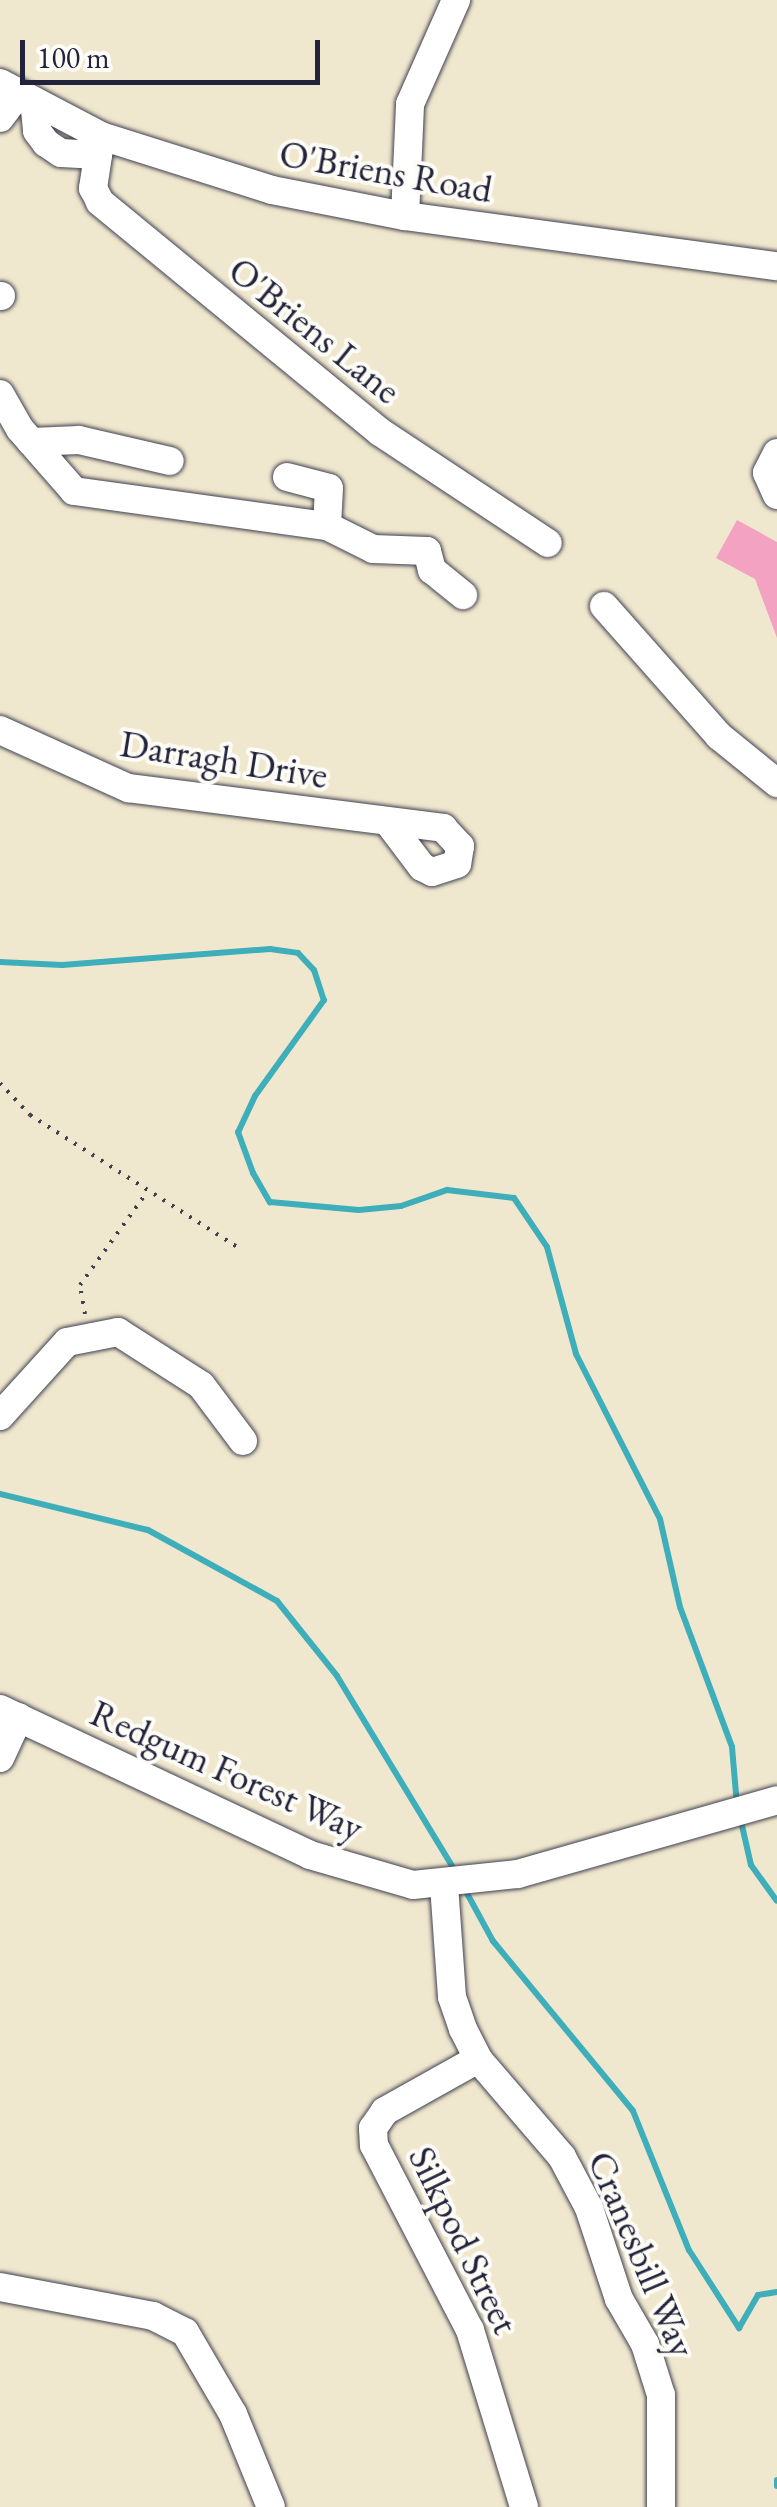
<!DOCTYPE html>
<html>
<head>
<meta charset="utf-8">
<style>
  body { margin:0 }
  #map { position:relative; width:777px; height:2507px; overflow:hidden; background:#f0e8ce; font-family:"EB Garamond",serif }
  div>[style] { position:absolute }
  .stream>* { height:6px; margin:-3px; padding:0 3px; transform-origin:3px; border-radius:3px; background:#3eaeba }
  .building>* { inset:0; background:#f4a2c2 }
  .path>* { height:4px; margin-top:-2px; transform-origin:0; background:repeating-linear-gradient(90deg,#414051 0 2.5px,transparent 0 10.5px) }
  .roads { filter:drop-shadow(0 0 2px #414051) drop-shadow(0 0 2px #414051) }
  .minor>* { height:28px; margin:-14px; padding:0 14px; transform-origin:14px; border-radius:14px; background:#fff }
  span { translate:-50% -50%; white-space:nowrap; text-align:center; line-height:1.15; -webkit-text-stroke:8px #fdfcf7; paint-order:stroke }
  .street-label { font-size:38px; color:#22223b }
  .scale { position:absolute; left:20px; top:40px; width:300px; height:45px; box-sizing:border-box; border:5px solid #22223b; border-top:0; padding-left:12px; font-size:30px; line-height:35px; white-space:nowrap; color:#22223b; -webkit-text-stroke:8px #fdfcf7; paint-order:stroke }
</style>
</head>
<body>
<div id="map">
  <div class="stream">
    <i style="left:0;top:962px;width:62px;rotate:2.8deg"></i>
    <i style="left:62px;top:965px;width:209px;rotate:-4.4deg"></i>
    <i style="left:270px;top:949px;width:28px;rotate:8deg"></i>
    <i style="left:298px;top:953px;width:23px;rotate:47deg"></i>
    <i style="left:314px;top:970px;width:32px;rotate:72deg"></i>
    <i style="left:324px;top:1000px;width:118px;rotate:125.7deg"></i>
    <i style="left:255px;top:1096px;width:40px;rotate:115deg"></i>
    <i style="left:238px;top:1132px;width:44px;rotate:69.9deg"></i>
    <i style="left:253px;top:1173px;width:34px;rotate:60deg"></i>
    <i style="left:270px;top:1202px;width:89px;rotate:5.1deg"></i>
    <i style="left:359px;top:1210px;width:42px;rotate:-5.4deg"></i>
    <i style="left:401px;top:1206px;width:49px;rotate:-19.2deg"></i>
    <i style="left:447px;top:1190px;width:67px;rotate:6.8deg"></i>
    <i style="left:514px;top:1198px;width:59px;rotate:56deg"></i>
    <i style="left:547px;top:1247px;width:111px;rotate:74.8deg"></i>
    <i style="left:576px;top:1354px;width:185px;rotate:63deg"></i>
    <i style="left:660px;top:1519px;width:90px;rotate:77.2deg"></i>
    <i style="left:680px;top:1607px;width:149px;rotate:69.6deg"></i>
    <i style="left:732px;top:1747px;width:58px;rotate:85.1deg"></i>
    <i style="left:0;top:1494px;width:152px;rotate:13.7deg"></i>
    <i style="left:148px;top:1530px;width:147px;rotate:28.8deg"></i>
    <i style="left:277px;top:1601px;width:96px;rotate:51.3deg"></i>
    <i style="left:337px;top:1676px;width:228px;rotate:58.8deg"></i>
    <i style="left:740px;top:1817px;width:49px;rotate:77.1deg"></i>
    <i style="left:751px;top:1865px;width:44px;rotate:54.2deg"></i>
    <i style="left:463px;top:1886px;width:63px;rotate:61.4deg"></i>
    <i style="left:493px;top:1941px;width:220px;rotate:50.5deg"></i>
    <i style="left:633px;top:2111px;width:150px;rotate:68.1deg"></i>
    <i style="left:689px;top:2250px;width:93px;rotate:57.3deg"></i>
    <i style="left:739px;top:2328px;width:38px;rotate:-60deg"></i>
    <i style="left:758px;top:2295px;width:19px;rotate:-9deg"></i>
    <i style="left:777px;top:2480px;width:6px;rotate:90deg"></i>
  </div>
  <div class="building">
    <i style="clip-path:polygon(737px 520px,777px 542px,777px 638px,755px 579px,716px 558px)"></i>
  </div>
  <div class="path">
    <i style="left:0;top:1083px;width:44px;rotate:46.8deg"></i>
    <i style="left:30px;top:1115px;width:249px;rotate:32.5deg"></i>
    <i style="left:85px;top:1314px;width:29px;rotate:-100deg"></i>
    <i style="left:80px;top:1285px;width:115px;rotate:-54.2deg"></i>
  </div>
  <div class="roads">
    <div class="minor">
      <i style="left:0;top:83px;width:114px;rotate:27.7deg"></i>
      <i style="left:101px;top:136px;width:179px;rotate:17.5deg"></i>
      <i style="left:272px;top:190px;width:136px;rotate:11.1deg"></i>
      <i style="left:405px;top:216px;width:375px;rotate:7.7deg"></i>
      <i style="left:34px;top:101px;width:30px;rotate:84deg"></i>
      <i style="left:37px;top:131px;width:15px;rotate:53deg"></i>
      <i style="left:46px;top:143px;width:18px;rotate:34deg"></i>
      <i style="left:61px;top:153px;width:37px;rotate:3deg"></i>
      <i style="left:0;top:118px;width:31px;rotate:-53deg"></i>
      <i style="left:101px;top:136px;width:53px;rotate:98.7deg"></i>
      <i style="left:93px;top:188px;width:16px;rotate:63deg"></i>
      <i style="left:100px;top:202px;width:362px;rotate:39.4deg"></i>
      <i style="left:380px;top:432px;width:201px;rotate:33.5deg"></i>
      <i style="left:405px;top:216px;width:112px;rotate:-87.4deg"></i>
      <i style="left:410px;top:104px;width:114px;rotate:-66.1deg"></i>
      <i style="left:0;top:296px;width:1px"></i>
      <i style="left:0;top:394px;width:40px;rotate:60.3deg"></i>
      <i style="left:20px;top:429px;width:82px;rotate:48.9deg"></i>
      <i style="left:74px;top:491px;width:255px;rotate:7.9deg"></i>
      <i style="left:327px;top:526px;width:51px;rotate:26.6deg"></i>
      <i style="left:373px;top:549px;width:54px;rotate:2.1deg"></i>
      <i style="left:427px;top:551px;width:20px;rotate:75deg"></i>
      <i style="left:432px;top:570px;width:40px;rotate:39deg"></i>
      <i style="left:31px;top:442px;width:48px;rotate:-2.4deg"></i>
      <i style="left:79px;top:440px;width:93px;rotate:13deg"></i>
      <i style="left:777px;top:453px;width:22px;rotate:117deg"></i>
      <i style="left:767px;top:473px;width:24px;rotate:66deg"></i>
      <i style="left:287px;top:477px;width:43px;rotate:14.7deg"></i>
      <i style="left:329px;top:488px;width:38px;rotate:93deg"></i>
      <i style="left:604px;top:606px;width:174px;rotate:48.5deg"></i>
      <i style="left:719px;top:736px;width:75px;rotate:39deg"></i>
      <i style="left:0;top:730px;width:141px;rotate:24.4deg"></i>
      <i style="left:128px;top:788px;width:318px;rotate:7.2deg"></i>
      <i style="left:443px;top:828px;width:25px;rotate:47deg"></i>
      <i style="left:460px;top:846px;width:18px;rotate:99deg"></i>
      <i style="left:457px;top:864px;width:26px;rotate:162deg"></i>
      <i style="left:432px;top:872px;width:11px;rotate:-153deg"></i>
      <i style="left:422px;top:867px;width:56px;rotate:-127.1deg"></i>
      <i style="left:0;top:1416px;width:100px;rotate:-47.8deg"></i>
      <i style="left:67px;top:1342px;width:52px;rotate:-11.1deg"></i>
      <i style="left:118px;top:1332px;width:98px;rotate:32.6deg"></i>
      <i style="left:201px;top:1385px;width:70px;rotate:53.1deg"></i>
      <i style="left:0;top:1709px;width:343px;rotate:25.2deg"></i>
      <i style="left:310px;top:1855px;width:107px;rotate:16.2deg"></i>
      <i style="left:413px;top:1885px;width:106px;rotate:-6deg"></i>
      <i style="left:518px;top:1874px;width:269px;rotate:-15.9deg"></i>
      <i style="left:0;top:1758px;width:45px;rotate:-65.1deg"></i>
      <i style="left:444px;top:1885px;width:112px;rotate:85.9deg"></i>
      <i style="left:452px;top:1997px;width:34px;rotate:71deg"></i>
      <i style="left:463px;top:2029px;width:34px;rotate:63deg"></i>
      <i style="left:478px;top:2059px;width:129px;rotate:49.4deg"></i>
      <i style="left:562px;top:2157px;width:58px;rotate:62.1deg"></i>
      <i style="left:589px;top:2208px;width:96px;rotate:71.8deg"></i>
      <i style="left:619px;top:2299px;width:52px;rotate:60deg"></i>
      <i style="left:645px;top:2344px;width:53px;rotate:72.6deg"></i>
      <i style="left:661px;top:2395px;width:112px;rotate:90deg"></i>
      <i style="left:478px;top:2059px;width:107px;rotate:150.8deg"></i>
      <i style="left:385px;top:2111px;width:21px;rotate:125deg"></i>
      <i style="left:373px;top:2128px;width:17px;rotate:87deg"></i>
      <i style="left:374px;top:2145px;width:208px;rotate:62.6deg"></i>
      <i style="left:470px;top:2330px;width:185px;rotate:73deg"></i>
      <i style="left:0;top:2287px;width:156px;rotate:10.7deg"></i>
      <i style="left:153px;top:2316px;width:36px;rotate:27deg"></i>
      <i style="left:185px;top:2332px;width:95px;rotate:59.7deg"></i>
      <i style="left:233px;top:2414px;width:100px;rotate:67.8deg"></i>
    </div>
  </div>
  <div class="street-label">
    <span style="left:386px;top:171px;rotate:10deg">O'Briens Road</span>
    <span style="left:315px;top:330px;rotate:39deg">O'Briens Lane</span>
    <span style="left:224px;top:759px;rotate:9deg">Darragh Drive</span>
    <span style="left:227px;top:1770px;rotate:24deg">Redgum Forest Way</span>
    <span style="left:464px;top:2240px;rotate:64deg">Silkpod Street</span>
    <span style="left:642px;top:2254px;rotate:67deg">Cranesbill Way</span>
  </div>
  <div class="scale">100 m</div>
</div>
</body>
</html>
